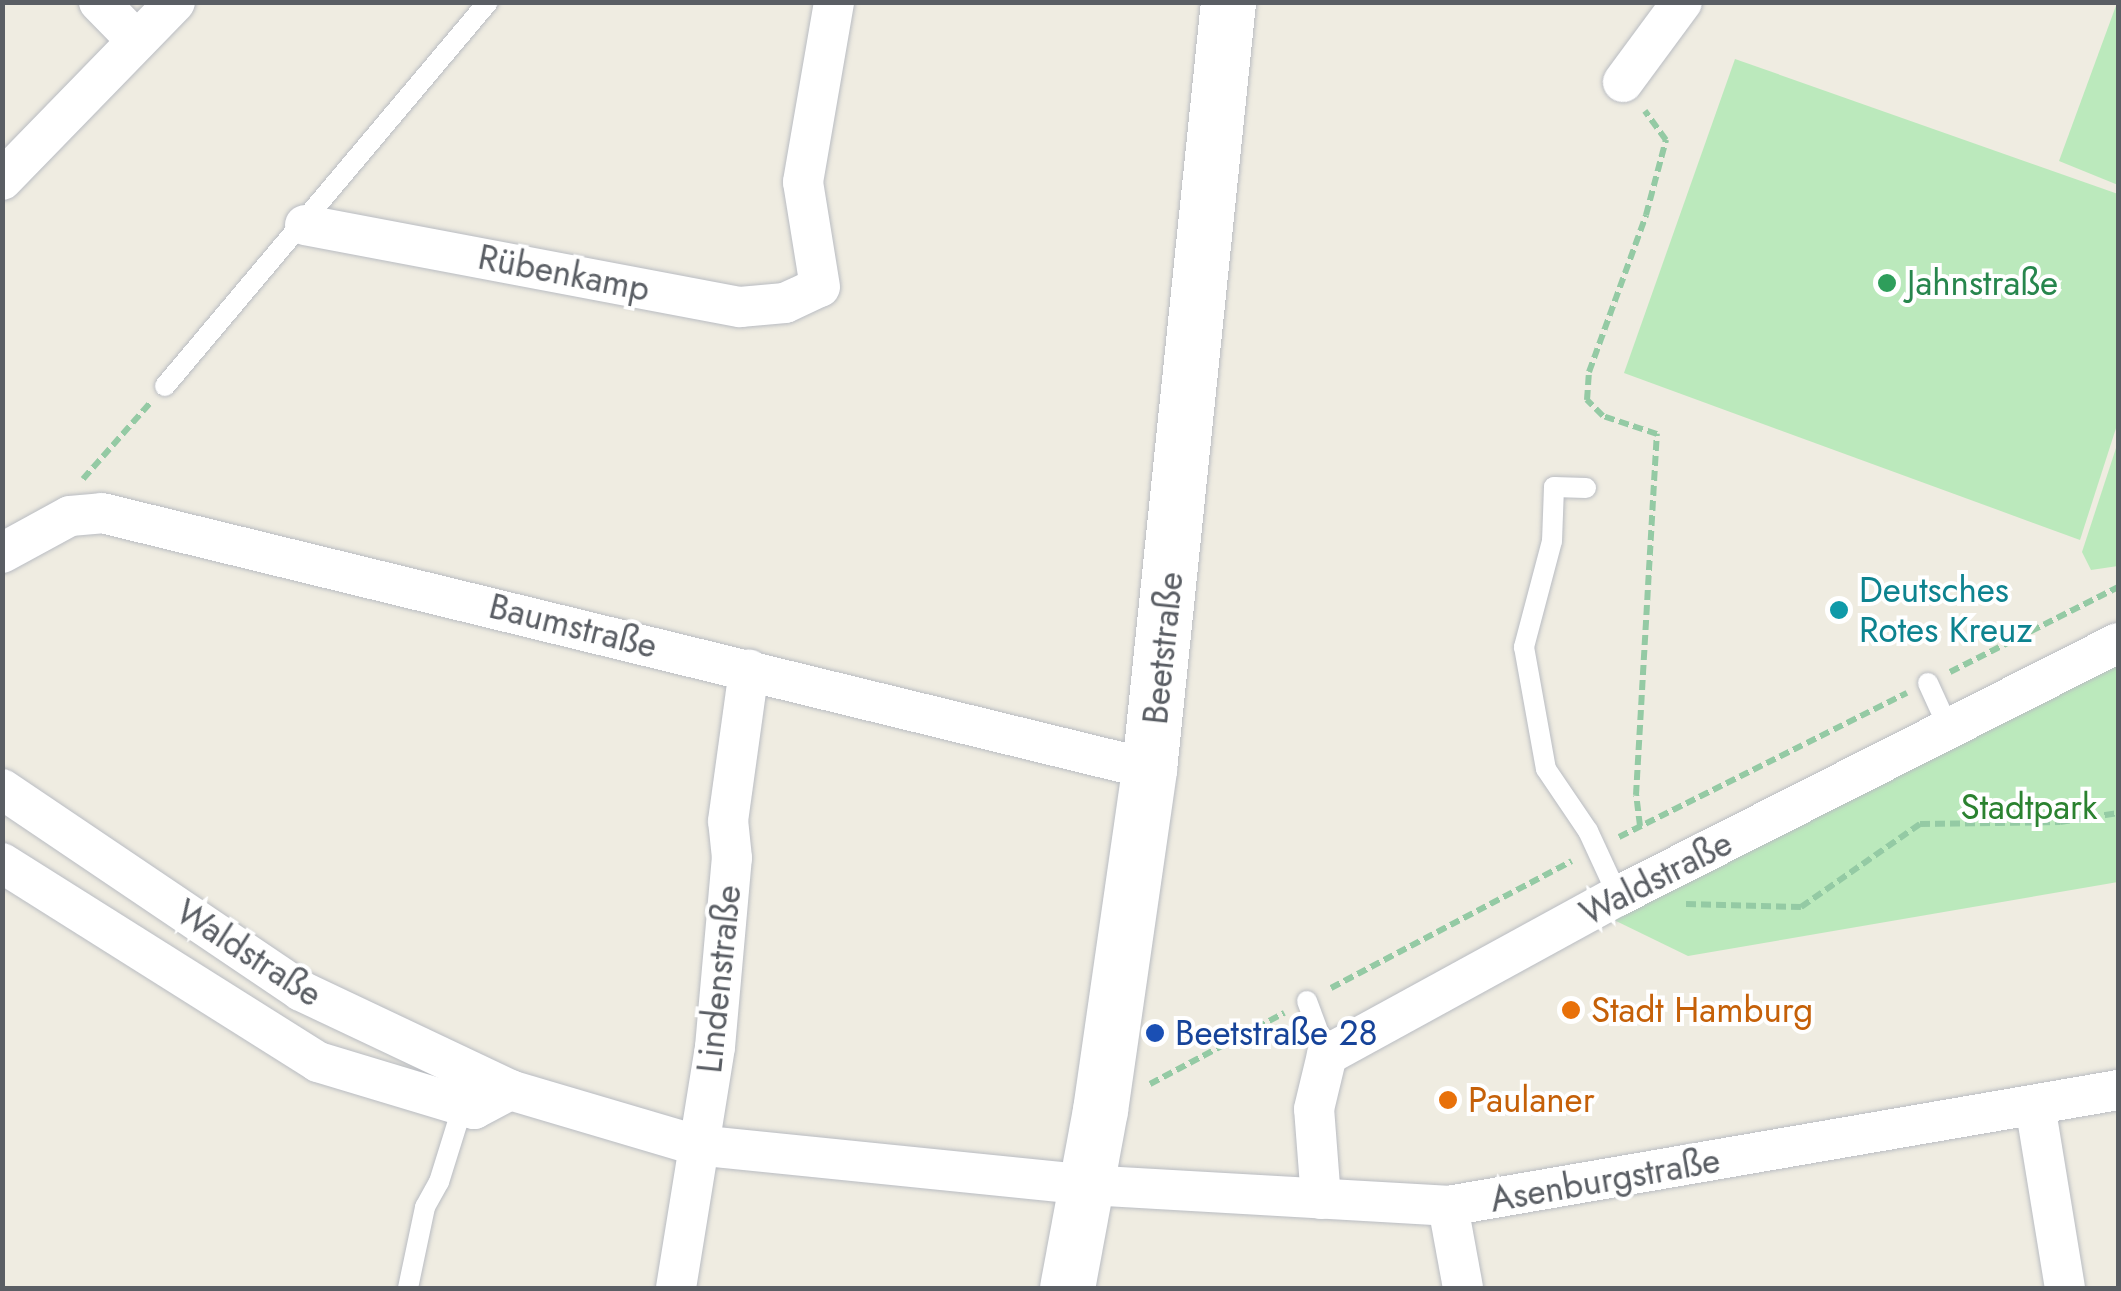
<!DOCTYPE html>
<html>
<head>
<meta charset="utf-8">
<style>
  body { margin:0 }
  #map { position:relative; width:2121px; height:1291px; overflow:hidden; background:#efece1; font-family:Jost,sans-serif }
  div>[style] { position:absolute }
  .green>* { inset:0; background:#bbe9bc }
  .path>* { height:6px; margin-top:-3px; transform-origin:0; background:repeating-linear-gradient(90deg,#94caa4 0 10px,transparent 0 15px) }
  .roads { filter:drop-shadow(0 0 2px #b9bcc2) drop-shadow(0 0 2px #b9bcc2) }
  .service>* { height:20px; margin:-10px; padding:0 10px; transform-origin:10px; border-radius:10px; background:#fff }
  .minor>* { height:40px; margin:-20px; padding:0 20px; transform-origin:20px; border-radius:20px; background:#fff }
  .secondary>* { height:55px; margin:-27.5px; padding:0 27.5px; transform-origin:27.5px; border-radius:27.5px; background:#fff }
  .dots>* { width:28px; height:28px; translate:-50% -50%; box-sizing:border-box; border:5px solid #fff; border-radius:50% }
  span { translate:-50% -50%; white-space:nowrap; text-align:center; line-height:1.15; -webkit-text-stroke:8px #fff; paint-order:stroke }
  .street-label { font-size:35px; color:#5a5e64 }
  .leisure-label { font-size:35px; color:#27864d }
  .left { translate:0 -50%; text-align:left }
  .culture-label { font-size:35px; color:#0d838f }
  .park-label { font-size:35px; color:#2b8230 }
  .food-label { font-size:35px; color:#c56008 }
  .transit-label { font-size:35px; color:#164399 }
  .frame { position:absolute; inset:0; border:5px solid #5a5e64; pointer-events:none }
</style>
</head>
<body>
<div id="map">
  <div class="green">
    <i style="clip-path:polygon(2117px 3px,2118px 3px,2118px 185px,2059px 161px)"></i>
    <i style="clip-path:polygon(1735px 59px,2118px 194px,2118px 422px,2080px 540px,1624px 373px)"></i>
    <i style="clip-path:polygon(2118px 442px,2118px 566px,2091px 570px,2082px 552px)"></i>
    <i style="clip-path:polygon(2118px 660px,2118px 882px,1688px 956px,1614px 920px)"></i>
  </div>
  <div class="path">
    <i style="left:83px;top:479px;width:103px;rotate:-48.6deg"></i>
    <i style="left:1950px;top:672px;width:188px;rotate:-26.8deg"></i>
    <i style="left:1640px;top:826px;width:31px;rotate:-97deg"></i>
    <i style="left:1636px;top:795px;width:362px;rotate:-86.7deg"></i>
    <i style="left:1657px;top:434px;width:57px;rotate:-161.6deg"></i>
    <i style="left:1603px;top:416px;width:23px;rotate:-135deg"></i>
    <i style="left:1587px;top:400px;width:28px;rotate:-86deg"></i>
    <i style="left:1589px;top:372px;width:167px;rotate:-70deg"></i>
    <i style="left:1646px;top:215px;width:78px;rotate:-75.1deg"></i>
    <i style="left:1666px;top:140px;width:36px;rotate:-126deg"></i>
    <i style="left:1619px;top:837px;width:322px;rotate:-26.6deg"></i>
    <i style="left:1686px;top:904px;width:115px;rotate:1.5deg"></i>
    <i style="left:1801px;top:907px;width:145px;rotate:-34.9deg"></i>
    <i style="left:1920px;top:824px;width:140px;rotate:-0.8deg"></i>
    <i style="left:2060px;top:822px;width:59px;rotate:-8.8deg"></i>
    <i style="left:1331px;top:988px;width:272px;rotate:-27.8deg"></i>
    <i style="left:1150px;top:1084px;width:152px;rotate:-27.9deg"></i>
  </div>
  <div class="roads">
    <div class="service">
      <i style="left:165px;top:386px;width:502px;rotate:-49.93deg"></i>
      <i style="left:1586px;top:488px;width:32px;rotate:-178deg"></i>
      <i style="left:1554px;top:487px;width:54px;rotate:92.1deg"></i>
      <i style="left:1552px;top:541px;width:110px;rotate:104.8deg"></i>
      <i style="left:1524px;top:647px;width:124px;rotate:79.8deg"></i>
      <i style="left:1546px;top:769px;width:75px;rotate:55.9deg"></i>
      <i style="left:1588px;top:831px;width:72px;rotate:65.2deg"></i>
      <i style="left:1928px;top:683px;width:51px;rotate:65.5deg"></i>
      <i style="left:1307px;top:1001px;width:58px;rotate:69.7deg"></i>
      <i style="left:408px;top:1288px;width:83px;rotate:-78.1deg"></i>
      <i style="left:425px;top:1207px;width:29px;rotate:-61deg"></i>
      <i style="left:439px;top:1182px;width:81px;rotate:-72.7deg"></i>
    </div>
    <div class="minor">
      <i style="left:99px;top:2px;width:54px;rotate:45.7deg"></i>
      <i style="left:1623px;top:82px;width:99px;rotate:-53.6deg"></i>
      <i style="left:2px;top:180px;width:248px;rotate:-45.8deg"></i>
      <i style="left:305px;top:225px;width:443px;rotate:10.7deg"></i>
      <i style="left:740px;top:307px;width:45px;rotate:-5.1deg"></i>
      <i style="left:785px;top:303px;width:38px;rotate:-25deg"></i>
      <i style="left:820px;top:287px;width:106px;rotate:-99.2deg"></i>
      <i style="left:803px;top:182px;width:183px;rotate:-80.2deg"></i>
      <i style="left:2px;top:553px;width:77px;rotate:-28.6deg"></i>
      <i style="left:70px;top:516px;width:32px;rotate:-5deg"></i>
      <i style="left:102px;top:513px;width:1078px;rotate:13.74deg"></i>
      <i style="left:2px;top:789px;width:361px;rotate:34deg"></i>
      <i style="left:301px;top:991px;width:231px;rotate:25.3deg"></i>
      <i style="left:510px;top:1090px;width:194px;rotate:16.5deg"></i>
      <i style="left:696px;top:1145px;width:393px;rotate:5.8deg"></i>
      <i style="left:1087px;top:1185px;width:362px;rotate:3.3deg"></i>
      <i style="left:1448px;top:1206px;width:680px;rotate:-9.82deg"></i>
      <i style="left:2px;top:863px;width:373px;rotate:32.2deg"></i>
      <i style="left:318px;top:1062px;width:163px;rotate:16.8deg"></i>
      <i style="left:474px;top:1109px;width:41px;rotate:-27.8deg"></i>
      <i style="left:2035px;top:1105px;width:185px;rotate:80.7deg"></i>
      <i style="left:1321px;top:1199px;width:90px;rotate:-94.4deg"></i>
      <i style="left:1314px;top:1109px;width:56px;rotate:-76.5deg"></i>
      <i style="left:1327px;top:1055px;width:332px;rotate:-28.7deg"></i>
      <i style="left:1618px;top:896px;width:560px;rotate:-26.84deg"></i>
      <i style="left:1448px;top:1206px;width:83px;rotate:79.6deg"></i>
      <i style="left:676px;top:1288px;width:244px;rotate:-80.8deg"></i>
      <i style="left:715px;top:1047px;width:190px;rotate:-84.9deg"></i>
      <i style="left:732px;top:858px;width:37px;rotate:-96deg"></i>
      <i style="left:728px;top:821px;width:153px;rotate:-82.1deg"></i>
    </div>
    <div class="secondary">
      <i style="left:1067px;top:1288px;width:181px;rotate:-79.5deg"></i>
      <i style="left:1100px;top:1110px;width:345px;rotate:-81.8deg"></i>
      <i style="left:1149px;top:769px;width:771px;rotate:-84.12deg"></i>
    </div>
  </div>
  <div class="dots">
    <i style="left:1887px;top:283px;background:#2e9e5b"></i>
    <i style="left:1839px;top:610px;background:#0f9aa8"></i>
    <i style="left:1571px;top:1010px;background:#e8710a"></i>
    <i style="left:1155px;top:1033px;background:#1a4fb4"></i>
    <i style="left:1448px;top:1100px;background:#e8710a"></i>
  </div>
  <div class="street-label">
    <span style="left:564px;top:273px;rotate:11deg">Rübenkamp</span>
    <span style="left:573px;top:626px;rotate:14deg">Baumstraße</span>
    <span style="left:1163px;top:648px;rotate:-84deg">Beetstraße</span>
    <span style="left:1656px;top:878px;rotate:-27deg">Waldstraße</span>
    <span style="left:249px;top:953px;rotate:33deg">Waldstraße</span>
    <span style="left:719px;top:979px;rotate:-84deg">Lindenstraße</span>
    <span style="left:1605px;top:1180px;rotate:-10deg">Asenburgstraße</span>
  </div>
  <div class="leisure-label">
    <span class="left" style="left:1907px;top:283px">Jahnstraße</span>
  </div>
  <div class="culture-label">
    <span class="left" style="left:1859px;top:610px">Deutsches<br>Rotes Kreuz</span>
  </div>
  <div class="park-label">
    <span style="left:2029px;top:807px">Stadtpark</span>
  </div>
  <div class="food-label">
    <span class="left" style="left:1591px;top:1010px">Stadt Hamburg</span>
    <span class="left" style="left:1468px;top:1100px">Paulaner</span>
  </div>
  <div class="transit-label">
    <span class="left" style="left:1175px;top:1033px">Beetstraße 28</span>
  </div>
  <div class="frame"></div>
</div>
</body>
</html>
